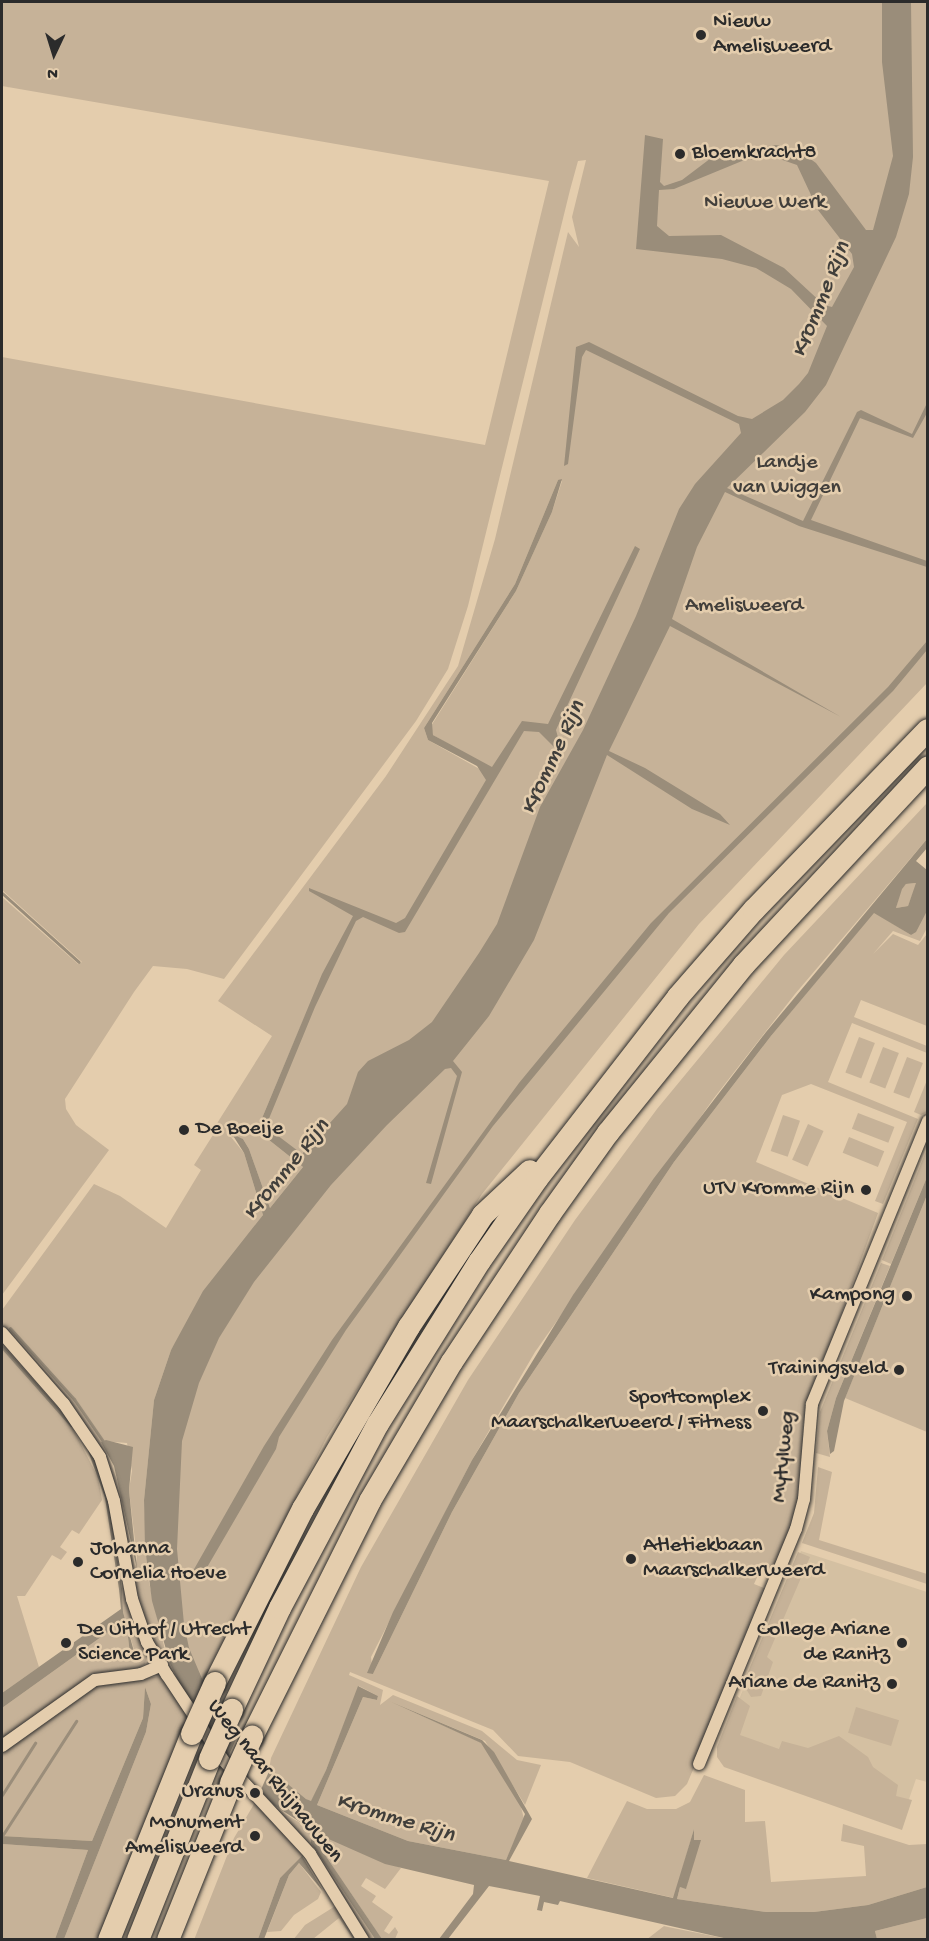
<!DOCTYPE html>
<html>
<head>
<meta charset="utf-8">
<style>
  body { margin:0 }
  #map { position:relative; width:929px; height:1941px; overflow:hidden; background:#e4cdad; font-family:"Gochi Hand",sans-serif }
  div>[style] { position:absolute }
  .built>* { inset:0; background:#d4c0a2 }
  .green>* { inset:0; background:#c6b298; transform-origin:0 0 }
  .water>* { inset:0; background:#9a8d7a }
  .pier>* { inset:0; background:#e4cdad }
  .stream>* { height:3px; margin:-1.5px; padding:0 1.5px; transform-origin:1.5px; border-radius:1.5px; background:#9a8d7a }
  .roads { filter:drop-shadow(0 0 2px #2b2b2b) drop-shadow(0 0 2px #2b2b2b) }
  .street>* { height:12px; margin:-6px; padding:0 6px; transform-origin:6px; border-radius:6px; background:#e4cdad }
  .highway>* { height:22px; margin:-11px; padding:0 11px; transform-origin:11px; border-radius:11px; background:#e4cdad }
  .bridges { filter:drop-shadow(0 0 2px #2b2b2b) drop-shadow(0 0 2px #2b2b2b) }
  .highway-bridge>* { height:22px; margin:-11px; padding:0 11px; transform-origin:11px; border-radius:11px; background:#e4cdad }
  .dots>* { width:16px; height:16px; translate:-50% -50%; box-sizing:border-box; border:3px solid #e4cdad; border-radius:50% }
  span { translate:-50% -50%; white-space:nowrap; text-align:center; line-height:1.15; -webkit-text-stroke:5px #e4cdad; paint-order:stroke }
  .poi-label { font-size:22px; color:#2b2b2b }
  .left { translate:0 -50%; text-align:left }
  .right { translate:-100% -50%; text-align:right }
  .park-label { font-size:22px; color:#423f3b }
  .street-label { font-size:22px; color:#2b2b2b }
  .water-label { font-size:24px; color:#413f3b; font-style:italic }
  .frame { position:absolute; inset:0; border:3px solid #2b2b2b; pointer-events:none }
  .north { position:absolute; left:24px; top:24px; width:60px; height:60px; -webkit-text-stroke:4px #e4cdad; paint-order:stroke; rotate:184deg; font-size:16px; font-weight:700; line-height:24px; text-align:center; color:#2b2b2b }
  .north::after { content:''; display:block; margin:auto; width:21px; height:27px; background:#2b2b2b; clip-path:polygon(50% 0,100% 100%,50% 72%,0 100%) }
</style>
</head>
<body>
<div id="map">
  <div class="built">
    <i style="clip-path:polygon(801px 1551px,927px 1592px,927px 1782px,916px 1779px,900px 1825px,719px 1747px)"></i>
  </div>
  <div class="green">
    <i style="clip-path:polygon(evenodd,2px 2px,927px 2px,927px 683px,699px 924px,482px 1194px,327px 1437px,200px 1687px,175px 1627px,165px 1504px,213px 1319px,322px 1176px,264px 1128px,307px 1011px,260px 1123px,264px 1136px,303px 1167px,270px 1208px,249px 1149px,243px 1139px,231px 1137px,244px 1153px,263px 1215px,171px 1350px,154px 1400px,144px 1500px,148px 1578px,165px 1650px,192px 1708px,143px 1623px,110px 1475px,2px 1328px,2px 1310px,94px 1184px,120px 1196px,166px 1228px,201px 1170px,194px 1165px,218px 1127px,216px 1125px,272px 1036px,218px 1001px,386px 776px,458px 666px,495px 539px,568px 232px,579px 247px,572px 217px,586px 160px,578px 161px,570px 190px,468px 606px,448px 669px,416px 721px,224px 979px,187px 969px,153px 966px,134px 992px,65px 1099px,66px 1109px,76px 1125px,109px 1150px,2px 1295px,2px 897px,78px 964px,82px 962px,2px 890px,2px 357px,485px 445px,549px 181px,2px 86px,2px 2px,558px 480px,562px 481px,552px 512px,516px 591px,431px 726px,433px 735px,486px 766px,483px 771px,428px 740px,424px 728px,515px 584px,558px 480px,2px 2px,102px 1441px,127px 1443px,132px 1471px,129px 1490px,137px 1557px,135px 1568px,119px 1485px,102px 1441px)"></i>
    <i style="clip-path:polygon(927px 803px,927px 839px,795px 994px,714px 1098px,535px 1352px,472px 1460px,371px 1657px,373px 1674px,452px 1512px,519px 1393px,674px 1162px,771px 1036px,874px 912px,911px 935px,927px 909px,927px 928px,920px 941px,893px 931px,873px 954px,893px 934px,918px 945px,927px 934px,927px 1026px,861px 1000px,854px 1017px,927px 1046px,927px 1053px,852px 1023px,828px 1082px,918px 1119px,883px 1204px,875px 1201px,907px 1122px,811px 1084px,782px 1095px,756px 1162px,878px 1213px,808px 1406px,803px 1425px,802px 1497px,775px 1576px,760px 1571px,754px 1584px,769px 1590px,687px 1784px,675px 1796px,656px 1798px,570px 1762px,518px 1756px,493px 1730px,350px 1672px,349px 1675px,383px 1690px,380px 1705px,393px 1695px,482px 1731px,517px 1760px,541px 1765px,525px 1805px,485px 1741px,389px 1701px,482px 1743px,520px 1803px,524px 1819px,506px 1860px,408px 1841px,317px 1805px,363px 1697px,377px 1700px,378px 1696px,359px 1686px,326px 1770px,311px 1802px,306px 1799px,269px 1770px,271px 1758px,361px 1567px,468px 1380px,575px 1220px,657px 1109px,784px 955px)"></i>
    <i style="clip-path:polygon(917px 883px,908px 906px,896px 908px,901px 889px,906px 884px)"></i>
    <i style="left:859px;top:1037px;width:17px;height:38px;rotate:21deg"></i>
    <i style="left:883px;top:1047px;width:17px;height:38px;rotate:21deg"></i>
    <i style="left:907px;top:1057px;width:17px;height:38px;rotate:21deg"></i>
    <i style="clip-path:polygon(927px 1080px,927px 1112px,921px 1115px,914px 1112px)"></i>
    <i style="left:858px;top:1113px;width:39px;height:17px;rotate:21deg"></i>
    <i style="left:783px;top:1115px;width:18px;height:38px;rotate:19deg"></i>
    <i style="left:808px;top:1124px;width:17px;height:39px;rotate:24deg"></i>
    <i style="left:849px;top:1137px;width:38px;height:17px;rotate:22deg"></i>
    <i style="clip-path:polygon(927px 1149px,927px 1177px,891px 1264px,882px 1260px)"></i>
    <i style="clip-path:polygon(927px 1195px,927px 1432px,845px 1398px)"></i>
    <i style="clip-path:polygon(881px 1263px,890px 1266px,836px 1398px,827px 1431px,830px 1457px,816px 1453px,820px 1412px)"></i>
    <i style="clip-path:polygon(2px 1337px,61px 1406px,98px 1477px,102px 1500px,79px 1534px,72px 1530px,60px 1547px,67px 1552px,61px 1560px,52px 1555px,25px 1596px,17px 1596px,39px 1667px,2px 1693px)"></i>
    <i style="clip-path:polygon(818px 1467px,832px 1472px,819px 1540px,927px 1574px,927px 1584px,802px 1543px,814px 1513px)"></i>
    <i style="clip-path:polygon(798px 1552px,810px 1557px,767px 1657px,773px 1662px,761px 1696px,751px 1697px,743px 1684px)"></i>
    <i style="clip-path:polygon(122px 1584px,148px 1652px,145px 1664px,137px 1669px,95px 1675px,2px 1741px,2px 1708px,122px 1622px,127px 1629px,130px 1654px,135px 1653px,123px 1612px)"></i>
    <i style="clip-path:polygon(161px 1676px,188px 1716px,100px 1939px,64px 1939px,146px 1732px,151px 1704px,145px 1687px,143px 1718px,92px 1841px,2px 1836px,2px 1751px,93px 1685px)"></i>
    <i style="clip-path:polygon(737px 1696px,750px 1706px,740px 1735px,779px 1749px,782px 1741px,808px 1748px,839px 1736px,868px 1757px,873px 1767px,898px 1785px,896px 1796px,912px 1800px,902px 1830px,724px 1767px,717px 1757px,717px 1747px)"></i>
    <i style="left:856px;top:1707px;width:45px;height:27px;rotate:17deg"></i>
    <i style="clip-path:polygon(704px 1775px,745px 1790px,745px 1822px,765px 1821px,771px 1882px,866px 1876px,864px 1846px,841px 1841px,843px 1824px,909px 1845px,927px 1844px,927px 1887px,868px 1905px,814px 1912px,766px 1912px,677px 1899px,680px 1887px,686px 1888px,700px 1840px,694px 1840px,694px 1829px,674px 1898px,587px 1878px,627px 1801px,647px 1809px,676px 1809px,690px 1802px)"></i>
    <i style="clip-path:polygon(257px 1789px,285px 1814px,309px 1828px,311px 1843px,375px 1939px,368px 1939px)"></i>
    <i style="clip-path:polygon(257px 1799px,306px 1854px,280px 1878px,258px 1939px,194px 1940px,234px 1838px)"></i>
    <i style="clip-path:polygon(315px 1832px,401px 1868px,385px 1889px,366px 1878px,361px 1886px,376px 1896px,372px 1902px,393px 1917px,384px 1931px,389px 1934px,395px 1927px,398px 1932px,395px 1939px,381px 1938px,315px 1840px)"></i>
    <i style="clip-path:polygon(2px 1844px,88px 1850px,55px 1939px,2px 1939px)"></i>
    <i style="clip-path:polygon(299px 1863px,321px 1892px,318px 1899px,294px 1915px,281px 1931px,267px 1932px,289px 1875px)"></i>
    <i style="clip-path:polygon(337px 1905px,359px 1939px,353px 1939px,339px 1918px,313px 1939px,293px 1940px,305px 1925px)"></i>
    <i style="clip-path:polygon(927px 1918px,927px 1939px,877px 1939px,875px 1931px)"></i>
    <i style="clip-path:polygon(664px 1926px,668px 1927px,728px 1939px,646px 1940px)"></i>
  </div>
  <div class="water">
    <i style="clip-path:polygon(evenodd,882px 2px,911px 2px,913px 157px,909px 194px,896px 237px,826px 385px,805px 412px,727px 488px,803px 521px,857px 412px,861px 410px,912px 434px,927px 403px,927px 413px,913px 438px,860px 418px,811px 520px,927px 561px,927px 567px,799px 526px,725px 492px,697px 547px,672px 619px,841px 717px,670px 626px,609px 751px,645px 768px,720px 814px,730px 825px,692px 809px,607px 755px,534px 940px,489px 1016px,453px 1061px,462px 1072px,431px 1184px,426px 1183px,457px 1076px,451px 1068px,445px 1069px,387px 1125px,331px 1185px,254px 1282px,219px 1338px,199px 1383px,182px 1441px,177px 1549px,184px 1624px,189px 1648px,203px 1681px,238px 1734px,267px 1767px,306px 1799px,311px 1801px,326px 1770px,358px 1686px,378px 1696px,377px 1700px,363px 1697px,317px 1805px,408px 1841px,506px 1860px,525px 1814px,481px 1743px,389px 1701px,482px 1740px,494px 1752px,532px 1819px,509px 1861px,673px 1898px,694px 1829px,694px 1840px,701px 1840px,686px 1889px,680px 1887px,677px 1899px,766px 1912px,814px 1912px,868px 1905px,927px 1887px,927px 1918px,875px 1931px,877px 1939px,728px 1939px,560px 1901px,558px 1905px,544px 1902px,542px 1911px,537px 1910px,540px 1896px,489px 1886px,448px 1939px,439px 1939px,473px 1894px,474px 1885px,385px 1864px,315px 1833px,315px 1840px,382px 1939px,375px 1939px,311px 1843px,309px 1828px,274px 1805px,227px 1758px,181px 1687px,170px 1663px,152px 1601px,145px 1547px,144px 1500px,154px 1400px,171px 1350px,203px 1291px,263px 1215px,244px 1153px,232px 1134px,243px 1139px,249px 1149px,270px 1208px,303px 1167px,264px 1136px,260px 1123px,322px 974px,353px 916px,309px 891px,309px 888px,396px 923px,405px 918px,486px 780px,477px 766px,428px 740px,424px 728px,515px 584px,558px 480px,562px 479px,552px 512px,516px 591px,432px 723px,433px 735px,492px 767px,522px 721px,548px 724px,635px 546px,640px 549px,556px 730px,561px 749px,557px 750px,539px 732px,524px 731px,405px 932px,399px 933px,363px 917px,356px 921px,315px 1007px,268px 1121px,269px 1129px,302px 1154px,347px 1104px,358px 1072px,368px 1061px,409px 1040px,432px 1022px,479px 953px,497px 924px,540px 807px,583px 730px,636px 616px,679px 509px,695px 484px,741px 433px,739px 424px,586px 350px,582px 357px,568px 464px,564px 466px,576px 347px,589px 342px,738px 416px,752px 419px,783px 400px,799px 384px,808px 373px,827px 326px,791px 289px,756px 268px,722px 259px,636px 249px,645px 135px,663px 139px,660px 182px,664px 186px,682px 180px,715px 155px,734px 150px,776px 145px,798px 150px,816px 163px,866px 230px,873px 230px,893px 156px,882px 62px,882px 2px,771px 156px,797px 165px,818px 210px,852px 254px,854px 267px,832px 307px,824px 305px,784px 268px,721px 235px,669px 236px,657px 226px,659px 190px,674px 189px,742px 161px,771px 156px)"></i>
    <i style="clip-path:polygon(927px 641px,927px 650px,893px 691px,669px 913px,493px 1126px,346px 1330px,279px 1437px,276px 1449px,202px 1576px,198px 1576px,193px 1571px,264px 1446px,332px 1340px,519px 1083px,651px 923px,888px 687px)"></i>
    <i style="clip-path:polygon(evenodd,927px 839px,927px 848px,916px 861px,927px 870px,928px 909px,916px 932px,911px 935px,874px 913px,771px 1036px,674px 1162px,519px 1393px,452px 1512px,373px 1674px,367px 1673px,393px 1612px,472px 1460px,573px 1295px,654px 1178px,766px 1032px,927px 839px,916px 883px,908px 906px,896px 908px,902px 889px,906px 884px,916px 883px)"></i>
    <i style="clip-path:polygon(927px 1177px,927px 1195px,844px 1401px,834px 1451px,830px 1454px,827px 1431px,836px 1398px)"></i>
    <i style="clip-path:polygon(106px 1440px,133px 1447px,129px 1490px,137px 1569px,114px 1466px,101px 1442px)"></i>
    <i style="clip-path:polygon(122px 1588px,123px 1612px,135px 1655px,130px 1654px,127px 1629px,122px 1622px,2px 1708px,2px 1693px,121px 1609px,119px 1589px)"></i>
    <i style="clip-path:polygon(145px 1687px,151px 1704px,146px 1732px,64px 1939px,55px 1939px,88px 1850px,2px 1844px,2px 1836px,92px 1841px,143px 1718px)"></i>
    <i style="clip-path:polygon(302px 1856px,323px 1891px,299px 1863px,289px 1875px,264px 1939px,258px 1939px,280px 1878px)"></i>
  </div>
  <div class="pier">
    <i style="clip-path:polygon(240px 1731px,271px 1767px,259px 1794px,226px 1761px)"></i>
  </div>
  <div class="stream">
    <i style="left:2px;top:893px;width:103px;rotate:41.9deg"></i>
    <i style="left:10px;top:1328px;width:96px;rotate:48deg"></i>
    <i style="left:74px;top:1399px;width:51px;rotate:55.4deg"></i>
    <i style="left:2px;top:1347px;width:104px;rotate:48.5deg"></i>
    <i style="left:89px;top:1450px;width:50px;rotate:70.1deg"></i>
    <i style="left:106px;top:1497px;width:92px;rotate:81.3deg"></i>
    <i style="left:2px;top:1795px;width:62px;rotate:-57.6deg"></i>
    <i style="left:2px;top:1836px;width:137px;rotate:-57.2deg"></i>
  </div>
  <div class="roads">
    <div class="street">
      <i style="left:2px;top:1333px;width:94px;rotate:48.9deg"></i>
      <i style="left:64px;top:1404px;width:64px;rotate:55.8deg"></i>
      <i style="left:100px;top:1457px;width:46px;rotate:72.3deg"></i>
      <i style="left:114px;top:1501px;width:100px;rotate:79.6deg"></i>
      <i style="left:132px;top:1599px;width:46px;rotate:70.8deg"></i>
      <i style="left:147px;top:1642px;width:39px;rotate:59deg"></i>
      <i style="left:167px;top:1675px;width:103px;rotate:56.5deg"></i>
      <i style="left:224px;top:1761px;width:127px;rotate:47.2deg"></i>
      <i style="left:310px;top:1854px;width:101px;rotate:58.4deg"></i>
      <i style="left:2px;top:1746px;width:114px;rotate:-35.4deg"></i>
      <i style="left:95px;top:1680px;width:46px;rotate:-7.4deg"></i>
      <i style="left:141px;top:1674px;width:23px;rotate:-23deg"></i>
      <i style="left:699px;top:1764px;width:254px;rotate:-67.6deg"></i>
      <i style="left:796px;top:1529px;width:31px;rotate:-75deg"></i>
      <i style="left:804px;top:1499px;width:95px;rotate:-85.2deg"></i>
      <i style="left:812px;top:1404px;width:306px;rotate:-67.7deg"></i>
    </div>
    <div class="highway">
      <i style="left:215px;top:1683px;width:195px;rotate:-63.2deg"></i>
      <i style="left:303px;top:1509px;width:211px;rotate:-59.8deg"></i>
      <i style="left:409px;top:1327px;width:134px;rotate:-56.5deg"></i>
      <i style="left:483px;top:1215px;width:64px;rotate:-43.1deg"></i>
      <i style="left:232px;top:1710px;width:113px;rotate:-64.8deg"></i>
      <i style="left:280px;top:1608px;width:208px;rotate:-62deg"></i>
      <i style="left:378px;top:1424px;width:192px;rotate:-58deg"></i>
      <i style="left:480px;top:1261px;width:100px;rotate:-55.2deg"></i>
      <i style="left:537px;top:1179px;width:230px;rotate:-52.2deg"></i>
      <i style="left:678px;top:997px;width:116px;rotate:-48.9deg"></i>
      <i style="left:754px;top:910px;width:250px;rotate:-46deg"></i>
      <i style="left:252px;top:1737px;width:264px;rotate:-63.4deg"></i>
      <i style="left:370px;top:1501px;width:161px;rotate:-59.5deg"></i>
      <i style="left:452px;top:1362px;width:178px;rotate:-56.5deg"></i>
      <i style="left:550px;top:1214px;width:100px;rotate:-54.4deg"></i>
      <i style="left:608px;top:1133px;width:216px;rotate:-51deg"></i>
      <i style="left:744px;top:965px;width:270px;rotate:-47deg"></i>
      <i style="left:109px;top:1940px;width:222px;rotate:-68.1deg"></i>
      <i style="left:138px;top:1940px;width:195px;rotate:-68.3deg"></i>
      <i style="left:168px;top:1940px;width:169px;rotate:-68.1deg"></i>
    </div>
  </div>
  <div class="bridges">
    <div class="highway-bridge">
      <i style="left:192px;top:1734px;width:56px;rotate:-65.7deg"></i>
      <i style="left:210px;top:1759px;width:54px;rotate:-65.8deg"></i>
      <i style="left:231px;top:1783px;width:51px;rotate:-65.5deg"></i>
    </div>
  </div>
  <div class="dots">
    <i style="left:701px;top:35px;background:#2b2b2b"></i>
    <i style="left:680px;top:154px;background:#2b2b2b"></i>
    <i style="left:184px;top:1130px;background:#2b2b2b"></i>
    <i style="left:866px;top:1190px;background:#2b2b2b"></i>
    <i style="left:907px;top:1296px;background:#2b2b2b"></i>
    <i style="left:899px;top:1370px;background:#2b2b2b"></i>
    <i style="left:763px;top:1411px;background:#2b2b2b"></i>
    <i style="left:631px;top:1559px;background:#2b2b2b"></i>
    <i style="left:78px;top:1562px;background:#2b2b2b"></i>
    <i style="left:66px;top:1643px;background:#2b2b2b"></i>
    <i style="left:902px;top:1643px;background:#2b2b2b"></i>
    <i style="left:892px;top:1684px;background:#2b2b2b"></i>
    <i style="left:255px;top:1793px;background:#2b2b2b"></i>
    <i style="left:255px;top:1836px;background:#2b2b2b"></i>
  </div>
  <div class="poi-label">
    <span class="left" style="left:713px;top:35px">Nieuw<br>Amelisweerd</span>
    <span class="left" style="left:692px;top:154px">Bloemkracht8</span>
    <span class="left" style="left:196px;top:1130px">De Boeije</span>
    <span class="right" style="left:854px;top:1190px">UTV Kromme Rijn</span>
    <span class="right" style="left:895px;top:1296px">Kampong</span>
    <span class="right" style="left:887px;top:1370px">Trainingsveld</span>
    <span class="right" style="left:751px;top:1411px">Sportcomplex<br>Maarschalkerweerd / Fitness</span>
    <span class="left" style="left:643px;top:1559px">Atletiekbaan<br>Maarschalkerweerd</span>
    <span class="left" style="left:90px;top:1562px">Johanna<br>Cornelia Hoeve</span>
    <span class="left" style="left:78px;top:1643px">De Uithof / Utrecht<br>Science Park</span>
    <span class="right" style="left:890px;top:1643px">College Ariane<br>de Ranitz</span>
    <span class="right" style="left:880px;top:1684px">Ariane de Ranitz</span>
    <span class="right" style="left:243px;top:1793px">Uranus</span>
    <span class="right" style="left:243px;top:1836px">Monument<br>Amelisweerd</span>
  </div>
  <div class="park-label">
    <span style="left:765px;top:204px">Nieuwe Werk</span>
    <span style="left:787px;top:476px">Landje<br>van Wiggen</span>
    <span style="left:744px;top:607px">Amelisweerd</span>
  </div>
  <div class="street-label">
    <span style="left:785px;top:1457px;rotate:-84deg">Mytylweg</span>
    <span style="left:274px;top:1782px;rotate:51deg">Weg naar Rhijnauwen</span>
  </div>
  <div class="water-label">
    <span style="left:822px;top:300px;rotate:-68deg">Kromme Rijn</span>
    <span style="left:554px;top:758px;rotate:-65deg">Kromme Rijn</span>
    <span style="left:287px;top:1170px;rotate:-51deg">Kromme Rijn</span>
    <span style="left:395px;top:1819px;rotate:17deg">Kromme Rijn</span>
  </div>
  <div class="frame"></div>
  <div class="north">N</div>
</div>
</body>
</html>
